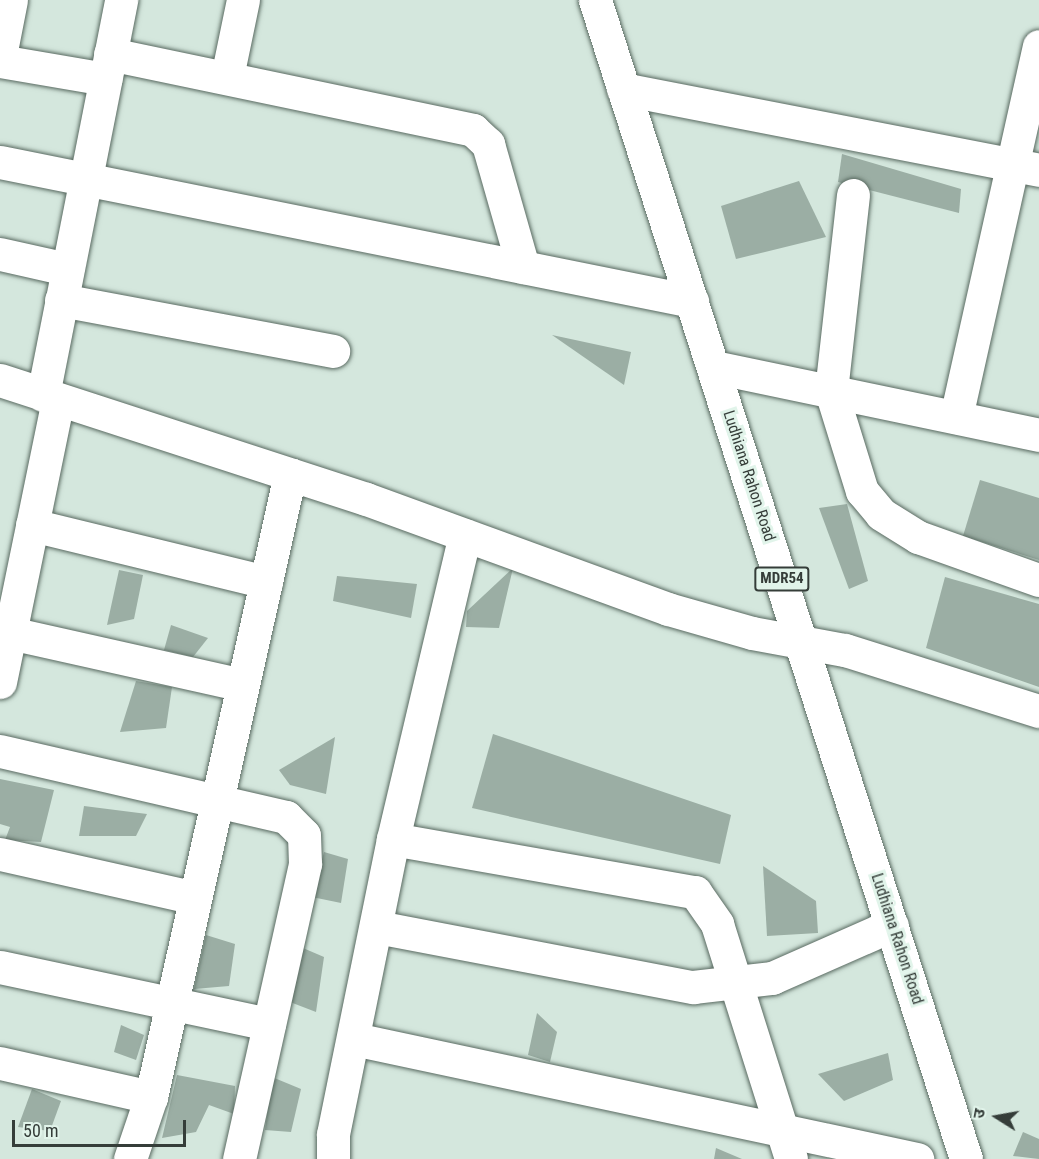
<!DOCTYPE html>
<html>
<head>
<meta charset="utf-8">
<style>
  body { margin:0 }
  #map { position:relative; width:1039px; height:1159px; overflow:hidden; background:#d4e7dd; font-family:"Roboto Condensed","Noto Sans Devanagari",sans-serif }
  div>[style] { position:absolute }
  .building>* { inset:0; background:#9baea4 }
  .roads { filter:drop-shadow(0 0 2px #596a61) drop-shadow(0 0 2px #596a61) }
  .minor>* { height:33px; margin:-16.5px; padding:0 16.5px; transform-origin:16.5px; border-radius:16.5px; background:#fff }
  .major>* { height:33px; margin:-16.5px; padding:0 16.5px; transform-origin:16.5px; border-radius:16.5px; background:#fff }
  span { translate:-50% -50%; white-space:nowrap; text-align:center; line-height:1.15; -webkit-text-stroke:6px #e1f4ea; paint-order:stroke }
  .shield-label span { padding:2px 4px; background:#e1f4ea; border:2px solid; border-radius:4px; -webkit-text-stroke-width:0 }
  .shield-label { font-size:15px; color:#353d39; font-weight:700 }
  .street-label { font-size:16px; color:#353d39 }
  .north { position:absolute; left:967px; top:1087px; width:60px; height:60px; -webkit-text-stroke:4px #e1f4ea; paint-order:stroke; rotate:281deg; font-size:16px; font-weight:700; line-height:24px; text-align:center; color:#353d39 }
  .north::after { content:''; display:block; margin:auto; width:21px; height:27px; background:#353d39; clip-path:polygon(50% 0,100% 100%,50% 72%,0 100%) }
  .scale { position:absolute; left:12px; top:1120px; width:174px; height:27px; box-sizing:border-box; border:3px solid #353d39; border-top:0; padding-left:8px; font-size:18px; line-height:21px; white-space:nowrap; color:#353d39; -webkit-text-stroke:4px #e1f4ea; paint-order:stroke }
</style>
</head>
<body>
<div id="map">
  <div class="building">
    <i style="clip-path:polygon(842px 154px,961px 189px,959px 213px,838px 182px)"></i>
    <i style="clip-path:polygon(799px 181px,826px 237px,736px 259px,721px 206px)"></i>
    <i style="clip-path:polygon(552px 335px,631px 352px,624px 385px)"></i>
    <i style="clip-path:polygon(980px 480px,1039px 498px,1039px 560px,963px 536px)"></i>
    <i style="clip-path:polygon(847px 504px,868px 581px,849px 589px,819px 508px)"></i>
    <i style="clip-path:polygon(513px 568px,499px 628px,466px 627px,467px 611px)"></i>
    <i style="clip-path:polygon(119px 570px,143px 575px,134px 619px,107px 625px)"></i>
    <i style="clip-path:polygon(337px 576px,417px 584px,411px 618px,333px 601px)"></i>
    <i style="clip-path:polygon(945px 577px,1039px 604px,1039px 687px,926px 648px)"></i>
    <i style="clip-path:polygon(171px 625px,208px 638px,193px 657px,164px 650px)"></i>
    <i style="clip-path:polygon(136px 681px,172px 687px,166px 728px,120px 732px)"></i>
    <i style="clip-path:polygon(493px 734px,731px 815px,720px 864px,472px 808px)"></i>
    <i style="clip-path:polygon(335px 737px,326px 794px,290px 785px,279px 770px)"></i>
    <i style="clip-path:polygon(0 779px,54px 790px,41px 842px,5px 840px,10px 827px,0 824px)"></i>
    <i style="clip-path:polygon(84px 806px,147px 814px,136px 836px,79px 836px)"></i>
    <i style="clip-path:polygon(324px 852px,348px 859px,341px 903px,312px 897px)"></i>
    <i style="clip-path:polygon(763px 866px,816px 901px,818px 933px,767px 936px)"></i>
    <i style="clip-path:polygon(206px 935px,235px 944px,229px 986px,194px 989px)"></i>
    <i style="clip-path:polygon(303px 948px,324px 957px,316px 1012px,290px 1002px)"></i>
    <i style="clip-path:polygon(537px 1013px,557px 1032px,550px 1062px,528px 1055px)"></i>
    <i style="clip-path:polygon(121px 1025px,144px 1035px,136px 1060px,114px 1052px)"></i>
    <i style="clip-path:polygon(888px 1053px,893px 1080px,844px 1101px,818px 1074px)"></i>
    <i style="clip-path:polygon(177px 1075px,235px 1086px,234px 1114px,209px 1105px,196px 1132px,162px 1138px)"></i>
    <i style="clip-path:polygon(272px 1077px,301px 1089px,291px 1132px,265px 1130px)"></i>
    <i style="clip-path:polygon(32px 1089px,61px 1101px,50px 1131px,18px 1127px)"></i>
    <i style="clip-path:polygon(1023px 1132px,1039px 1139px,1039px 1159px,1013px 1156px)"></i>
    <i style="clip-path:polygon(716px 1148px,742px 1159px,714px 1159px)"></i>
  </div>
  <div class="roads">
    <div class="minor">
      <i style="left:110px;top:54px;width:371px;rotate:11.8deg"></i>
      <i style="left:473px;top:130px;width:21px;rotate:43deg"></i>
      <i style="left:488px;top:144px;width:128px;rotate:74.1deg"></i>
      <i style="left:0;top:56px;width:57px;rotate:-78.9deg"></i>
      <i style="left:0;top:61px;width:107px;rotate:9.7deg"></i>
      <i style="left:227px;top:77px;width:79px;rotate:-78.3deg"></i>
      <i style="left:623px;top:89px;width:424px;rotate:11deg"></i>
      <i style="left:0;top:162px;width:706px;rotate:11.36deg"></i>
      <i style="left:853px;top:195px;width:197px;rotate:96.4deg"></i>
      <i style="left:831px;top:391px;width:105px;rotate:72.8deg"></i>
      <i style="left:862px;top:491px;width:30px;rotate:50deg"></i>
      <i style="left:881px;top:514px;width:44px;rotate:31.9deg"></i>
      <i style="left:918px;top:537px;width:128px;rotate:19.6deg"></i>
      <i style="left:0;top:254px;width:69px;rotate:12.6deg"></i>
      <i style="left:61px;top:300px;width:277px;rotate:10.6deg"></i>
      <i style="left:714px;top:367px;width:332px;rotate:11.8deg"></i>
      <i style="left:0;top:380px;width:385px;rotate:18deg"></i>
      <i style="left:366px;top:499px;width:321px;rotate:20deg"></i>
      <i style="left:668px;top:609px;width:87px;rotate:15.9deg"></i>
      <i style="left:752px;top:633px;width:95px;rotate:10.4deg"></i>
      <i style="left:845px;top:650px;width:203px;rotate:17.5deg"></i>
      <i style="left:43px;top:395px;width:403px;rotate:-78.8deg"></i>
      <i style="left:956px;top:417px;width:380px;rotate:-77.4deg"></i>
      <i style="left:32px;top:525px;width:241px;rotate:13.7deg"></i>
      <i style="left:10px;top:633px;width:238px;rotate:12.6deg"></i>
      <i style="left:0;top:682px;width:288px;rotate:-78.4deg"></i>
      <i style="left:0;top:751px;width:294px;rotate:13deg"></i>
      <i style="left:286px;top:817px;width:25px;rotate:45deg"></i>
      <i style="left:304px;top:835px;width:29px;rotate:88deg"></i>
      <i style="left:305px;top:864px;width:302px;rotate:102.6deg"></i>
      <i style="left:393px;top:839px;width:307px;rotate:10deg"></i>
      <i style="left:695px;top:892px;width:39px;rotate:55deg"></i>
      <i style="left:717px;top:924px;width:246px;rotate:72.5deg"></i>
      <i style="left:0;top:854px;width:200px;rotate:12.7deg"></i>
      <i style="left:377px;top:927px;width:322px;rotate:10.8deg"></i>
      <i style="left:693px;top:987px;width:80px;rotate:-6.5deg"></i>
      <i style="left:772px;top:978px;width:131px;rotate:-23.8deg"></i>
      <i style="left:0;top:967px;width:275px;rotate:12deg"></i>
      <i style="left:354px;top:1039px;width:576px;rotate:12.03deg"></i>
      <i style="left:0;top:1063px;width:155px;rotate:12.7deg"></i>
      <i style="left:130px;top:1159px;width:65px;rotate:-71.3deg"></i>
      <i style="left:151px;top:1097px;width:638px;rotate:-77.42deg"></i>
      <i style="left:333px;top:1159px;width:25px;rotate:-90deg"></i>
      <i style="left:333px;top:1134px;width:301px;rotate:-78.5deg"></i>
      <i style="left:393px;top:839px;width:312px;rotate:-76.7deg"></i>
    </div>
    <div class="major">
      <i style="left:595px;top:0;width:1217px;rotate:72.25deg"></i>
    </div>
  </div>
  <div class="shield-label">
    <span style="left:782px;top:579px">MDR54</span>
  </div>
  <div class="street-label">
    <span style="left:749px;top:476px;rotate:72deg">Ludhiana Rahon Road</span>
    <span style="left:897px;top:939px;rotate:72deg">Ludhiana Rahon Road</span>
  </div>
  <div class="north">उ</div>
  <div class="scale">50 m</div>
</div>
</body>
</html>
